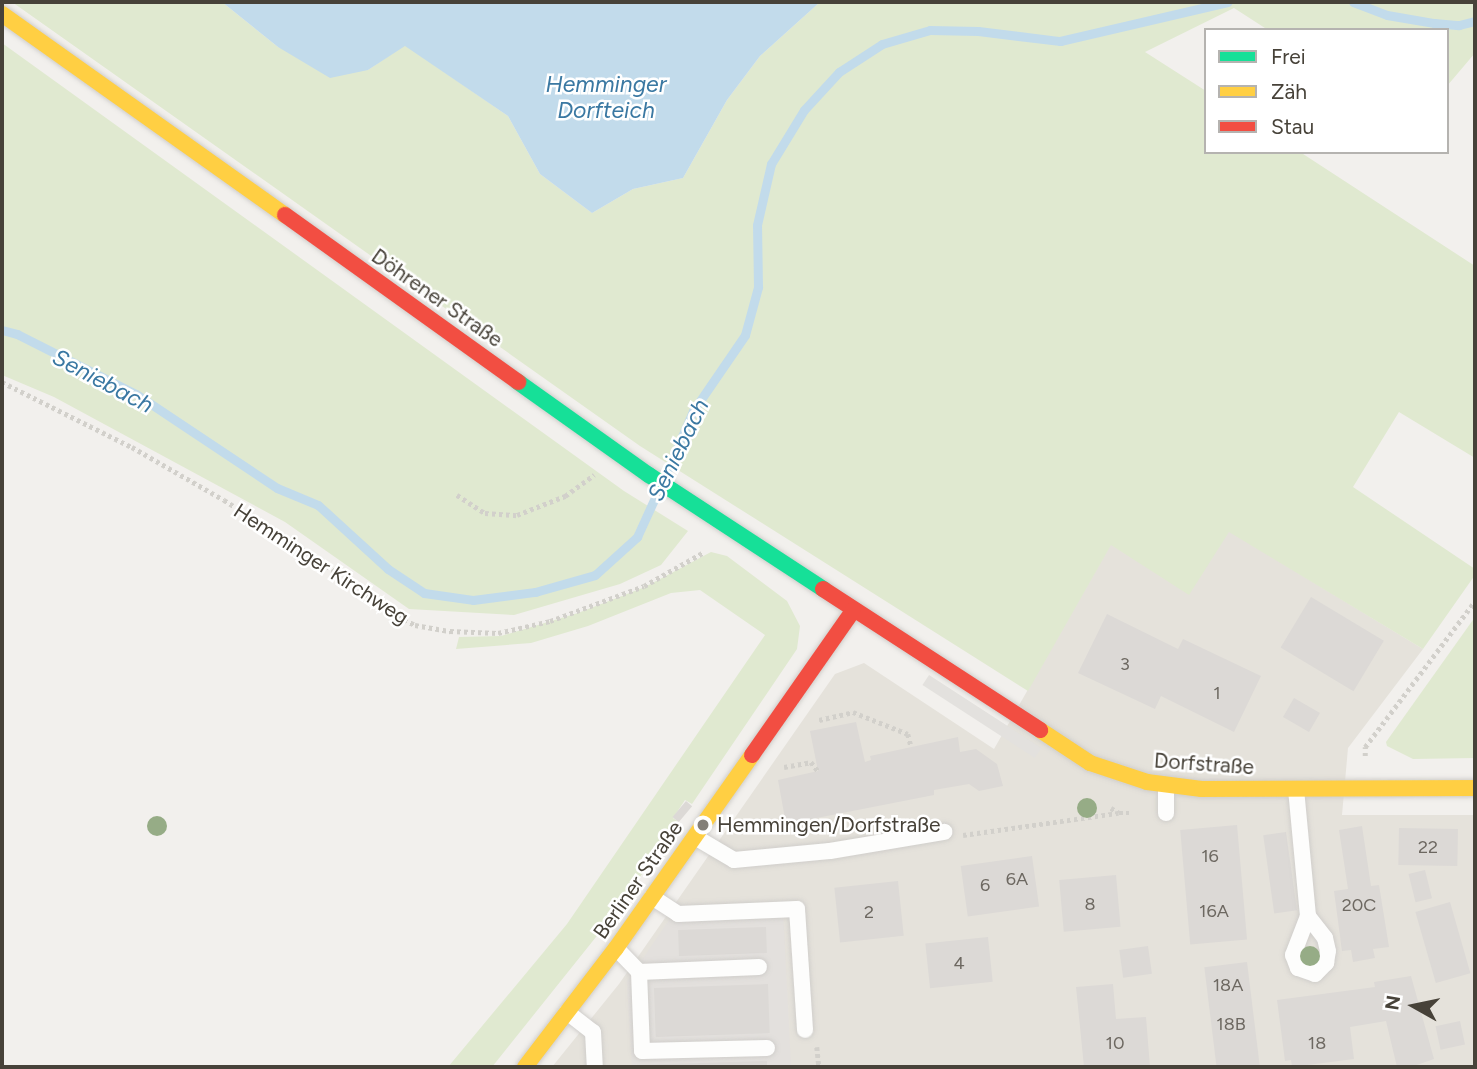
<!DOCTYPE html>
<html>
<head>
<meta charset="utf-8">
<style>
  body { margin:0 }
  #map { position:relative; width:1477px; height:1069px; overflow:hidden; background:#f2f0ed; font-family:Figtree,sans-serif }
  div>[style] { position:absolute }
  .residential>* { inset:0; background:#e5e2db }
  .industrial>* { inset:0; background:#e3e0dd }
  .green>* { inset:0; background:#e0e9d0 }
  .parking>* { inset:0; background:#e3e1de; transform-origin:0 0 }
  .water>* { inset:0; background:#c2dbeb }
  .stream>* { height:9px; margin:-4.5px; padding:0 4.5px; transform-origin:4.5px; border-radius:4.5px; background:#c2dbeb }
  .building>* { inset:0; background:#dcd9d6; transform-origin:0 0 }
  .path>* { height:4.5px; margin-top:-2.25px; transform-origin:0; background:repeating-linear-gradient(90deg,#d2d0cb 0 3.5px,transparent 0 7px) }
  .roads { filter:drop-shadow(0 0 2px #d0cecb) drop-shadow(0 0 2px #d0cecb) }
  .lane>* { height:16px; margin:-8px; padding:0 8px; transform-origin:8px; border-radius:8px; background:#fdfdfc }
  .fast>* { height:16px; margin:-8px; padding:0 8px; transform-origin:8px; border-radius:8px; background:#16e098 }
  .slow>* { height:16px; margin:-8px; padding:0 8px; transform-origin:8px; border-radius:8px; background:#ffcf43 }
  .jam>* { height:16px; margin:-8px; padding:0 8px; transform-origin:8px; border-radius:8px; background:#f24e42 }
  .trees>* { width:20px; height:20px; margin:-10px; border-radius:50%; background:#96ac86 }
  .dots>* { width:19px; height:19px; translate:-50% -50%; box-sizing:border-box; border:4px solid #fff; border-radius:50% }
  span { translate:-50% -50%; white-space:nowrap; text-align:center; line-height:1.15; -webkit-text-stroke:5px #fff; paint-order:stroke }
  .number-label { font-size:18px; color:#6d6861 }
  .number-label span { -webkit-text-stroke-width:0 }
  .street-label { font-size:21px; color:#474239 }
  .poi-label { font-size:21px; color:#474239 }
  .left { translate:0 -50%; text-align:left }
  .water-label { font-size:23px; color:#3a78a2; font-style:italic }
  .frame { position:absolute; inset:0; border:4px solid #474239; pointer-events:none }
  .legend { position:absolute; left:1204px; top:28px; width:245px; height:126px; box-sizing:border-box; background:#fff; border:2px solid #b5b3b0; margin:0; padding:9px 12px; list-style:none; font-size:21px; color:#474239 }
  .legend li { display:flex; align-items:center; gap:14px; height:35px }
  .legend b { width:35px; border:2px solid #b5b3b0 }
  .north { position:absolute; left:1379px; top:971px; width:70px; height:70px; -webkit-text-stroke:5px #fff; paint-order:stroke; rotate:279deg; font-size:19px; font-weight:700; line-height:28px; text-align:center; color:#474239 }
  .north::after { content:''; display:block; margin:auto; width:24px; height:32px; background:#474239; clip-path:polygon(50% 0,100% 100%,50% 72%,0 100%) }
</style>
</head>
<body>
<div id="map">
  <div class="residential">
    <i style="clip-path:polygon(1229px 531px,1423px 649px,1348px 748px,1342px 815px,1475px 815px,1475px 1067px,552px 1067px,619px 984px,835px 674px,864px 663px,994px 749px,1111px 544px)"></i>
  </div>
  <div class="industrial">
    <i style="clip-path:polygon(783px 910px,791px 1067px,632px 1067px,627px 982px,671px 917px)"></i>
  </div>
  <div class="green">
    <i style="clip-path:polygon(12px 2px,222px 2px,278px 47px,368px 70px,405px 45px,508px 116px,540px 174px,592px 213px,633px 189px,683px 178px,727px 100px,760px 56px,820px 2px,1475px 2px,1475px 53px,1447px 86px,1447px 30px,1268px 30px,1234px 8px,1145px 52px,1206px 91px,1206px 152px,1300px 152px,1475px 266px,1475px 458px,1399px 412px,1353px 487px,1475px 569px,1475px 575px,1423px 649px,1229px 532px,1189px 595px,1111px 545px,1028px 691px,640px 446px)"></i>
    <i style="clip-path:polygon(2px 43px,624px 491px,688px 531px,661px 565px,620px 584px,514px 615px,409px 609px,285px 522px,54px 397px,2px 375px)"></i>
    <i style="clip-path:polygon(711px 552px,727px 556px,787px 601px,800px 626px,797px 649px,692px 804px,685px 800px,673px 818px,679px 822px,608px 922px,492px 1067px,448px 1067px,567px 924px,765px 635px,700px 590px,671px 593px,588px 626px,531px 643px,456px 649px,459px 637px,501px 636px,578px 613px,645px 587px)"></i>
    <i style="clip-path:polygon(1475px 617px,1475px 758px,1413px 759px,1387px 746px,1386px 742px)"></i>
  </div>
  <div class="parking">
    <i style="left:929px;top:675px;width:134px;height:12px;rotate:33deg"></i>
  </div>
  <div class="water">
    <i style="clip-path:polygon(222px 2px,820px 2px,760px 56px,727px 100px,683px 178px,633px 189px,592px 213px,540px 174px,508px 116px,405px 46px,368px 70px,330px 78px,278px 47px)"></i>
  </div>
  <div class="stream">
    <i style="left:1353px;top:2px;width:36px;rotate:21deg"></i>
    <i style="left:1387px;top:15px;width:48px;rotate:9.7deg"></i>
    <i style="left:1434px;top:23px;width:25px;rotate:5deg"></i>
    <i style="left:1459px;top:25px;width:16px;rotate:-14deg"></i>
    <i style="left:2px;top:330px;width:16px;rotate:15deg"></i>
    <i style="left:17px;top:334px;width:133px;rotate:26.8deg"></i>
    <i style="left:136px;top:394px;width:169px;rotate:33.7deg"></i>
    <i style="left:277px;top:488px;width:44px;rotate:22.5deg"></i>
    <i style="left:318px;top:505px;width:95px;rotate:42.4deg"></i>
    <i style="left:388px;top:569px;width:43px;rotate:33.7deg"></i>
    <i style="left:424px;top:593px;width:49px;rotate:8.1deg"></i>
    <i style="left:473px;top:600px;width:63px;rotate:-7.4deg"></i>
    <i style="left:535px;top:592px;width:62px;rotate:-15.8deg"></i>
    <i style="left:595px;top:575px;width:57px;rotate:-42.1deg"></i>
    <i style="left:637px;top:537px;width:51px;rotate:-65.5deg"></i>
    <i style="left:665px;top:476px;width:71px;rotate:-66.7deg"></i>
    <i style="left:693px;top:411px;width:92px;rotate:-55.6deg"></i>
    <i style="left:745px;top:335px;width:50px;rotate:-74.8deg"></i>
    <i style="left:758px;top:287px;width:62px;rotate:-90.9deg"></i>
    <i style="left:757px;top:225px;width:63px;rotate:-77.1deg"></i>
    <i style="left:771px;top:164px;width:63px;rotate:-58.6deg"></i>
    <i style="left:804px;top:110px;width:52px;rotate:-47.4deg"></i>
    <i style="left:839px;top:72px;width:51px;rotate:-33.1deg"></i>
    <i style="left:882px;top:44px;width:50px;rotate:-16.3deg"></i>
    <i style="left:930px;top:30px;width:48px;rotate:1.2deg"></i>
    <i style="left:978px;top:31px;width:83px;rotate:7deg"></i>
    <i style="left:1060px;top:41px;width:172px;rotate:-13.1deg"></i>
  </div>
  <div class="building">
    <i style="left:1311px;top:597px;width:85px;height:59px;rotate:31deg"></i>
    <i style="clip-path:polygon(1107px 614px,1178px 649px,1183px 639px,1261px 676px,1234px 732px,1161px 696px,1155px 709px,1078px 673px)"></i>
    <i style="left:1294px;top:698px;width:30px;height:22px;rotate:30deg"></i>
    <i style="clip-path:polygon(856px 722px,865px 762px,871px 760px,870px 756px,958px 737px,960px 752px,976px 749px,997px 764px,1003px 786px,979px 791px,969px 784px,934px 790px,934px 795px,786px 824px,778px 780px,818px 771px,810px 731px)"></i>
    <i style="left:686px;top:801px;width:8px;height:21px;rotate:40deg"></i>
    <i style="left:1237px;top:825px;width:115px;height:57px;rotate:85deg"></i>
    <i style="clip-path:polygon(1362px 826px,1371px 886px,1379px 885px,1389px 947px,1373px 949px,1375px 958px,1353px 962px,1351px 950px,1342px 951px,1334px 891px,1348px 889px,1339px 830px)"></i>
    <i style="left:1399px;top:828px;width:59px;height:37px;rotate:1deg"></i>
    <i style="left:1286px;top:832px;width:79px;height:23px;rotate:82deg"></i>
    <i style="left:1032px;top:856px;width:51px;height:72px;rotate:82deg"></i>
    <i style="left:1425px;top:870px;width:29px;height:17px;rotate:76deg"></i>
    <i style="left:1116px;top:875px;width:52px;height:57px;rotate:85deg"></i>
    <i style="left:898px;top:881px;width:55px;height:64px;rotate:84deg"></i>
    <i style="left:1450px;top:902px;width:74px;height:36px;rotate:74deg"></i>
    <i style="left:766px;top:927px;width:26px;height:88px;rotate:88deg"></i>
    <i style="left:988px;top:937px;width:45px;height:63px;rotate:84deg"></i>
    <i style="left:1148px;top:946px;width:28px;height:29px;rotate:82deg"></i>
    <i style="left:1247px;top:962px;width:106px;height:43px;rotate:83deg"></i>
    <i style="clip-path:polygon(1411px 976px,1434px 1059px,1411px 1067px,1397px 1067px,1386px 1021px,1350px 1027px,1354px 1059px,1292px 1067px,1291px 1060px,1285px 1061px,1277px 1000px,1375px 987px,1374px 982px)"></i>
    <i style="left:768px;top:984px;width:49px;height:114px;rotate:88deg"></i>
    <i style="clip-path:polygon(1113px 984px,1116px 1019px,1146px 1017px,1150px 1067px,1084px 1067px,1076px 987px)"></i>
    <i style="left:1460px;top:1021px;width:24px;height:25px;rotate:78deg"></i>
    <i style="clip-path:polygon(767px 1061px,767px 1067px,635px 1067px,635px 1065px)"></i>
  </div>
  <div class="path">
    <i style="left:2px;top:382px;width:145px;rotate:26.6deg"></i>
    <i style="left:132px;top:447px;width:106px;rotate:29.9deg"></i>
    <i style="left:224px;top:500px;width:107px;rotate:32.1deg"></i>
    <i style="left:315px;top:557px;width:88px;rotate:36.2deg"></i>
    <i style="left:386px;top:609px;width:33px;rotate:29deg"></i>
    <i style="left:415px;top:625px;width:36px;rotate:10deg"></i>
    <i style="left:450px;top:631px;width:48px;rotate:2.4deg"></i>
    <i style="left:498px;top:633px;width:53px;rotate:-13deg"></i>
    <i style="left:550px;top:621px;width:100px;rotate:-20.4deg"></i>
    <i style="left:644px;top:586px;width:69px;rotate:-29.5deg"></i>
    <i style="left:457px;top:495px;width:33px;rotate:33deg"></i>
    <i style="left:485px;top:513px;width:32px;rotate:4deg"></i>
    <i style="left:517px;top:515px;width:52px;rotate:-21.6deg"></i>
    <i style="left:565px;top:496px;width:36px;rotate:-36deg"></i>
    <i style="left:819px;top:720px;width:35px;rotate:-13deg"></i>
    <i style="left:853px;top:712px;width:59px;rotate:21.8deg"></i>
    <i style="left:908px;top:734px;width:12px;rotate:76deg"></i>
    <i style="left:1365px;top:756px;width:9px;rotate:-90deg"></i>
    <i style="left:1365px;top:747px;width:183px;rotate:-53deg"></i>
    <i style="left:784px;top:767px;width:27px;rotate:-10deg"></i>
    <i style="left:811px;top:762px;width:11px;rotate:52deg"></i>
    <i style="left:1111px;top:808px;width:9px;rotate:32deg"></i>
    <i style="left:1119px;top:813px;width:10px"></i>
    <i style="left:963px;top:835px;width:157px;rotate:-8.1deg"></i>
    <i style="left:817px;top:1047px;width:20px;rotate:84deg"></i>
  </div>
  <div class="roads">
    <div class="lane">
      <i style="left:1166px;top:786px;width:27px;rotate:90deg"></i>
      <i style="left:1296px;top:789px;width:128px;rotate:84.6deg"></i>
      <i style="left:1308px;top:916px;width:42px;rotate:111deg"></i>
      <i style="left:1293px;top:955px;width:14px;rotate:69deg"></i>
      <i style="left:1298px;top:968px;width:18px;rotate:19deg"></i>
      <i style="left:1315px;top:974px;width:16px;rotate:-45deg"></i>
      <i style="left:1326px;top:963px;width:12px;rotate:-81deg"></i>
      <i style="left:1328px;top:951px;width:13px;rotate:-103deg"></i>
      <i style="left:1325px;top:938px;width:28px;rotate:-128deg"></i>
      <i style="left:695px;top:837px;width:45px;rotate:30.5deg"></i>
      <i style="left:734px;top:860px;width:96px;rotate:-5.4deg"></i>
      <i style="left:830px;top:851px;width:116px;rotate:-9.5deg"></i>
      <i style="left:652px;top:897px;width:31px;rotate:33deg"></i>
      <i style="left:678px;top:914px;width:119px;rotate:-2.4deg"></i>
      <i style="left:797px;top:909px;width:121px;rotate:86.2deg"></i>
      <i style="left:616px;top:948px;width:33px;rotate:46deg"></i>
      <i style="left:639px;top:972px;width:120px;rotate:-2.4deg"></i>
      <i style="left:639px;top:972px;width:79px;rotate:87.8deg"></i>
      <i style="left:642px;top:1051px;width:125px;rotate:-1.4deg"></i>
      <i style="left:567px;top:1012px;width:33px;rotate:38deg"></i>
      <i style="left:593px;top:1032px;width:35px;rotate:87deg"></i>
    </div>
    <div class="fast">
      <i style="left:518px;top:382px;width:161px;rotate:35.4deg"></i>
      <i style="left:649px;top:475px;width:208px;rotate:33.2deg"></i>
    </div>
    <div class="slow">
      <i style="left:2px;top:14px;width:347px;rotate:35.4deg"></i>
      <i style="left:1040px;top:730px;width:60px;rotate:33.4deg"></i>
      <i style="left:1090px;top:763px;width:60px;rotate:18.4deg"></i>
      <i style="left:1147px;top:782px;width:55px;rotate:7.3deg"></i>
      <i style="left:1202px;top:789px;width:273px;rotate:-0.2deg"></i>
      <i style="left:525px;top:1067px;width:150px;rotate:-52.6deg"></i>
      <i style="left:616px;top:948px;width:236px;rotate:-54.8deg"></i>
    </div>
    <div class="jam">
      <i style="left:285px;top:215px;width:287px;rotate:35.6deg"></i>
      <i style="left:823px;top:589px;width:259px;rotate:33deg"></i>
      <i style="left:752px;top:755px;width:176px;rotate:-55deg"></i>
    </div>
  </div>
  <div class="trees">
    <i style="left:1087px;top:808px"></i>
    <i style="left:157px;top:826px"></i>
    <i style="left:1310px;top:956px"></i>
  </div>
  <div class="dots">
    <i style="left:703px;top:825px;background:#837f78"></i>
  </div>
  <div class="number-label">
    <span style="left:1125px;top:664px">3</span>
    <span style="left:1217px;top:693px">1</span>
    <span style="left:1428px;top:847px">22</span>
    <span style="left:1210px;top:856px">16</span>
    <span style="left:1017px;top:879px">6A</span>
    <span style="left:985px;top:885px">6</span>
    <span style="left:1090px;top:904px">8</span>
    <span style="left:1359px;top:905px">20C</span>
    <span style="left:1214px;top:911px">16A</span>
    <span style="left:869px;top:912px">2</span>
    <span style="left:959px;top:963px">4</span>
    <span style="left:1228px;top:985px">18A</span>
    <span style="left:1231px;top:1024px">18B</span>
    <span style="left:1115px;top:1043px">10</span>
    <span style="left:1317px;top:1043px">18</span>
  </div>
  <div class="street-label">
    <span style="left:437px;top:298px;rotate:35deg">Döhrener Straße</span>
    <span style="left:321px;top:564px;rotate:33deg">Hemminger Kirchweg</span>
    <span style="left:1204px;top:764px;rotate:4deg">Dorfstraße</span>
    <span style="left:638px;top:880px;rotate:-55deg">Berliner Straße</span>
  </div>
  <div class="poi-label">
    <span class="left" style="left:717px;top:825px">Hemmingen/Dorfstraße</span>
  </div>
  <div class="water-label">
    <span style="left:606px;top:97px">Hemminger<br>Dorfteich</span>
    <span style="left:103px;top:381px;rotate:28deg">Seniebach</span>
    <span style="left:678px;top:450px;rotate:-64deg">Seniebach</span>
  </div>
  <div class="frame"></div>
  <ul class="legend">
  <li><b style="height:9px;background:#16e098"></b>Frei</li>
  <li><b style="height:9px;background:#ffcf43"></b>Zäh</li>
  <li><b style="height:9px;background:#f24e42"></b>Stau</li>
  </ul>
  <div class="north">N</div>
</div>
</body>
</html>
